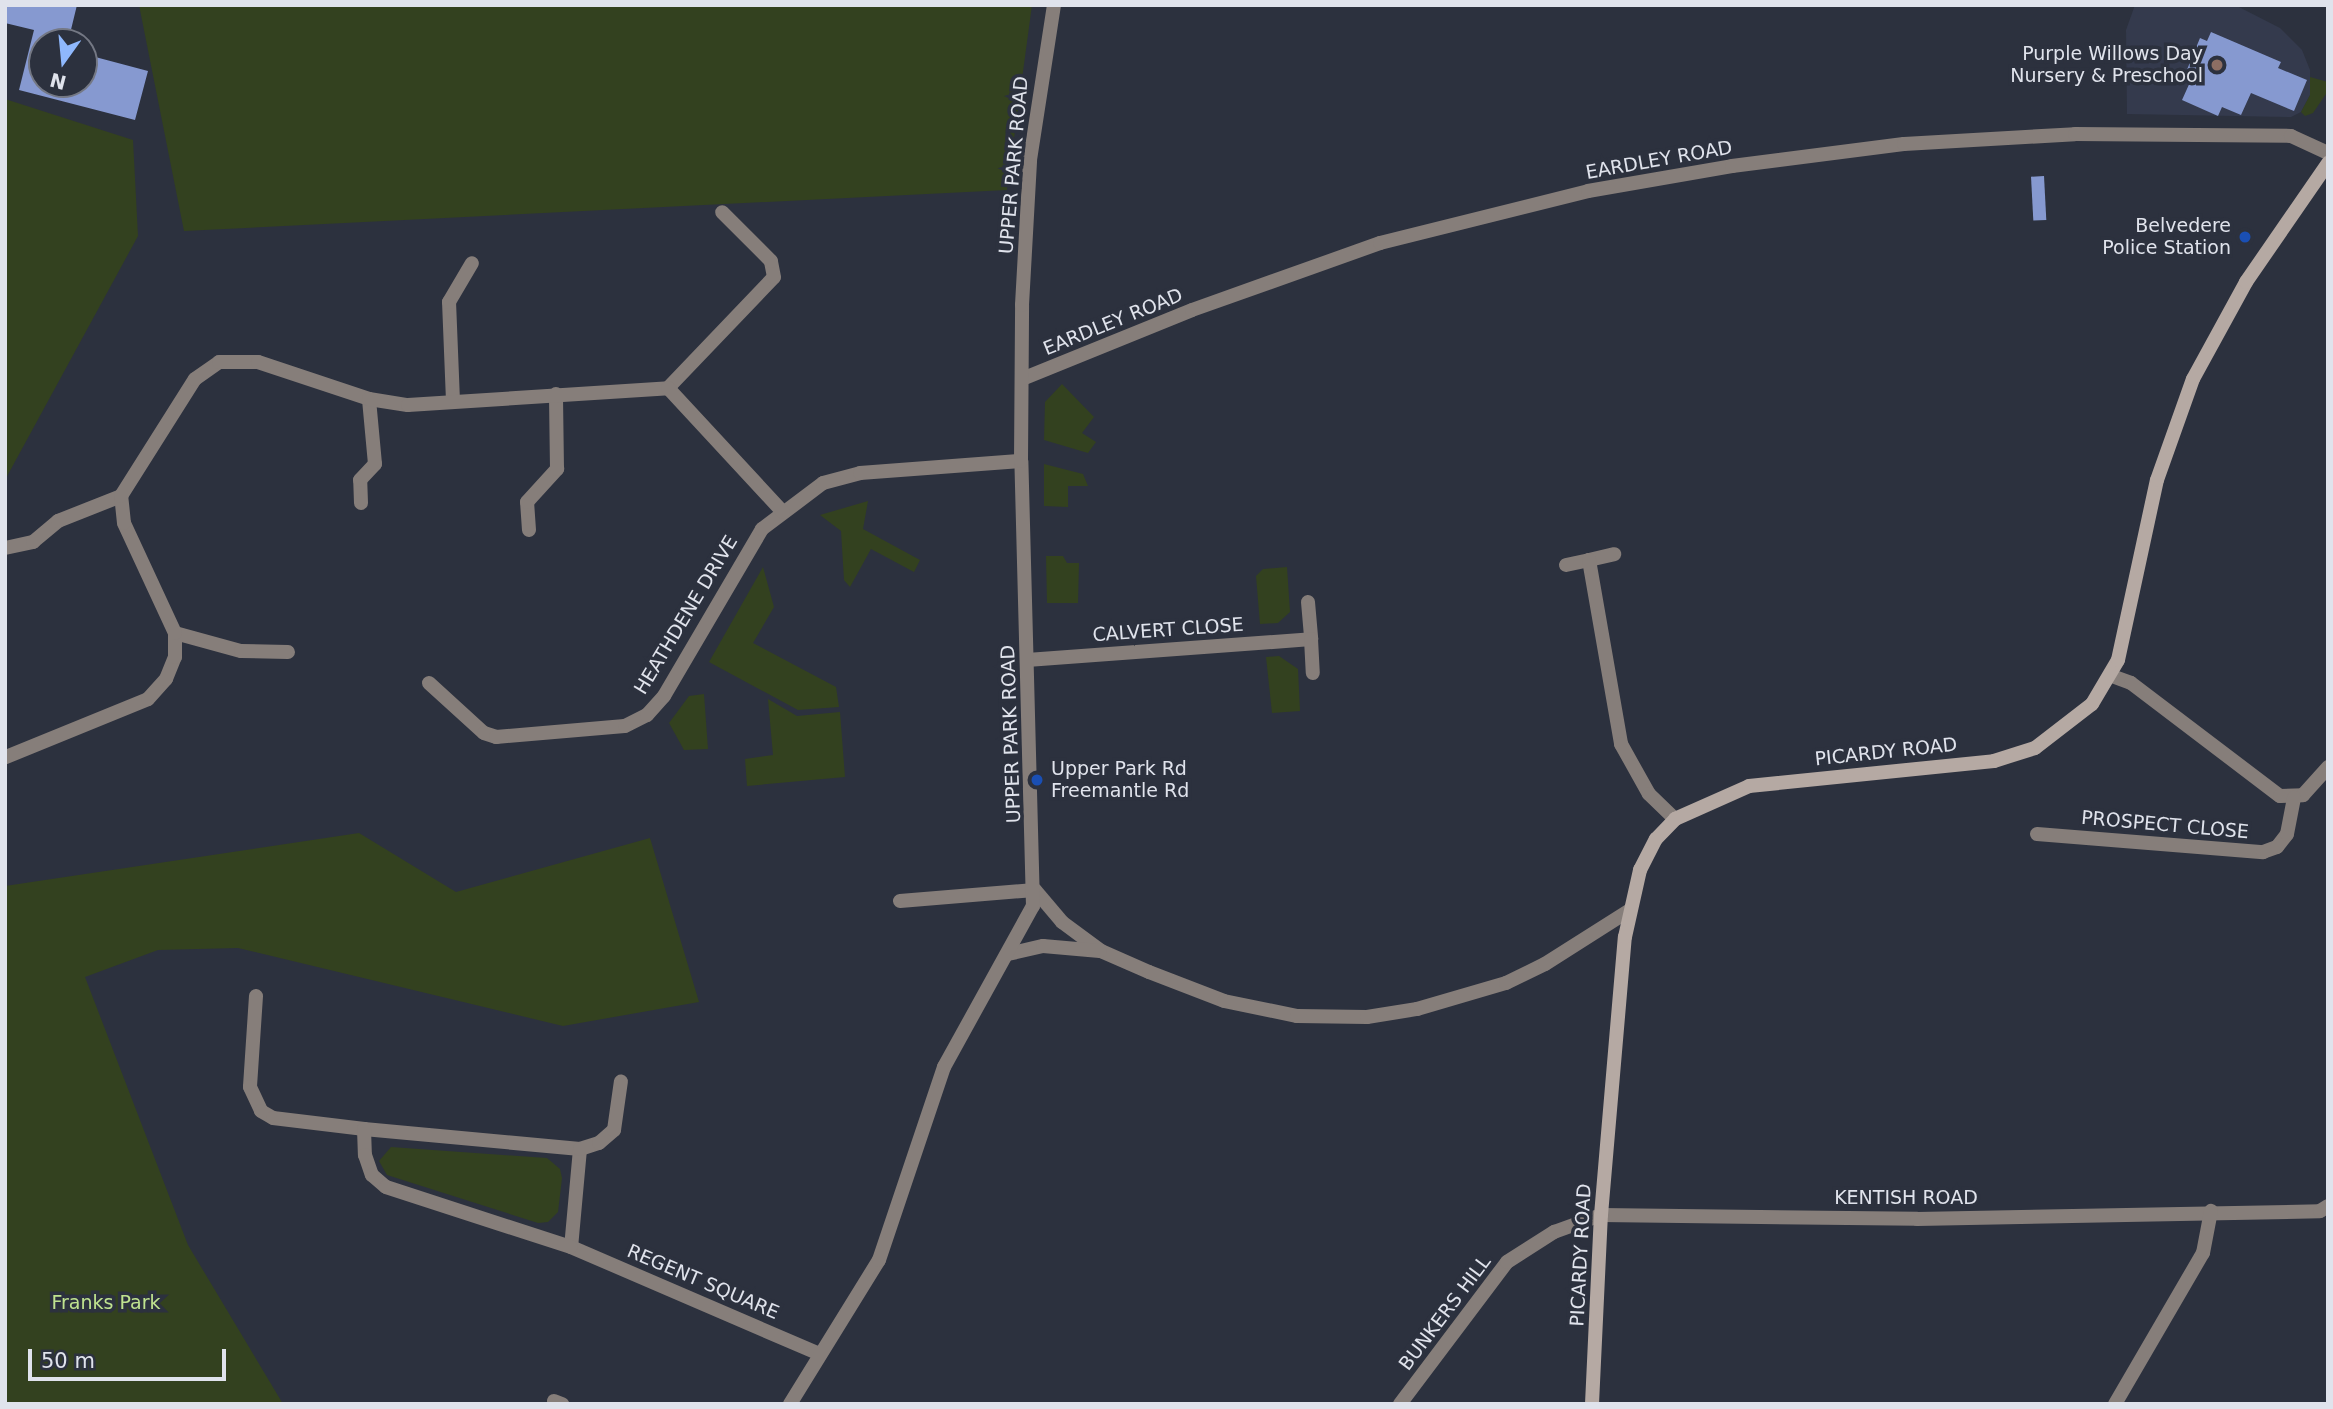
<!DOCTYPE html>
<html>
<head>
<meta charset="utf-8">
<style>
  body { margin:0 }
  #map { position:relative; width:2333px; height:1409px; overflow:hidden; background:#2c313e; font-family:"DejaVu Sans",sans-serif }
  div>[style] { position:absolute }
  .built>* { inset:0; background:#343a4d }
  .green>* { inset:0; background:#33411f }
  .building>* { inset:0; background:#8699d0; transform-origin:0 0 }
  .minor>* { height:14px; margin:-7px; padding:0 7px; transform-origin:7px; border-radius:7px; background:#867e7a }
  .tertiary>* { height:14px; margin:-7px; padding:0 7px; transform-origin:7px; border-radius:7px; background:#867e7a }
  .secondary>* { height:14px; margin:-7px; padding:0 7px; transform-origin:7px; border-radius:7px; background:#b5a9a3 }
  .dots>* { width:19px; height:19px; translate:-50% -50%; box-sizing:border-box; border:4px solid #2c313e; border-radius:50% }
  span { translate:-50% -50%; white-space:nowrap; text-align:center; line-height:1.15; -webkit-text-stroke:7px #2c313e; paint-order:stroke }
  .poi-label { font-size:19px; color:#e0e3ec }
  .right { translate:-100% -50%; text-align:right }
  .left { translate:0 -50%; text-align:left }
  .street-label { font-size:19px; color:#e0e3ec }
  .park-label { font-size:19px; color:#bfe28f }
  .frame { position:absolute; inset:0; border:7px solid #e0e3ec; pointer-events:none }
  .north { position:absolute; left:28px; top:28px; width:70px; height:70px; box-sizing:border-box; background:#2c313e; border:2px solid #747884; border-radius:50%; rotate:195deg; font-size:19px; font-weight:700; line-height:28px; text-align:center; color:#e0e3ec }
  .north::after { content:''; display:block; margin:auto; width:24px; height:32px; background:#8fb8fd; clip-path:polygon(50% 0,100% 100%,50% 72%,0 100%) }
  .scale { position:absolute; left:28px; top:1349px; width:198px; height:32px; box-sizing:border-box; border:4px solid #e0e3ec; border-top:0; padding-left:9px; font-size:21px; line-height:24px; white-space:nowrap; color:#e0e3ec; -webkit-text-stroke:5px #2c313e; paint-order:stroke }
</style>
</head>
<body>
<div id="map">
  <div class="built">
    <i style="clip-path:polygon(2135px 5px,2235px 5px,2280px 28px,2302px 50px,2310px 70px,2310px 95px,2301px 112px,2291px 117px,2127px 114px,2126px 30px)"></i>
  </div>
  <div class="green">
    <i style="clip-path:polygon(139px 5px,1032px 5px,1007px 190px,184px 231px)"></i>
    <i style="clip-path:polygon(2310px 77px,2328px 82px,2328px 91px,2313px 113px,2305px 116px,2301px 112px,2310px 95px)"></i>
    <i style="clip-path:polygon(5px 99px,133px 140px,138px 236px,5px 480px)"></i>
    <i style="clip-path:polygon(1062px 384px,1094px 417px,1082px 433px,1096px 442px,1088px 453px,1044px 440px,1045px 402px)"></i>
    <i style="clip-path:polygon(1044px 464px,1083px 474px,1088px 486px,1068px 486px,1068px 507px,1044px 506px)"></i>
    <i style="clip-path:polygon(868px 501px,863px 529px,920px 560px,914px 572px,871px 549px,850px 587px,844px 580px,841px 531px,820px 515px)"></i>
    <i style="clip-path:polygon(1046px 556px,1063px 556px,1067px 563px,1079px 563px,1078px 603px,1047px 603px)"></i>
    <i style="clip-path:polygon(763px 567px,774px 607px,753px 643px,836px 687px,839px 707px,798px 710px,709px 662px)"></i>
    <i style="clip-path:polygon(1287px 567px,1290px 612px,1278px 623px,1260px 624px,1256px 576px,1263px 569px)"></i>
    <i style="clip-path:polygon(1279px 656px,1298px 669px,1300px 711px,1272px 713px,1266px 657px)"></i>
    <i style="clip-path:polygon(704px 694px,708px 749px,684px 750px,669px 723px,689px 696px)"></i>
    <i style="clip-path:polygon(768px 699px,797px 716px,840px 712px,845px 777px,747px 786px,745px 759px,773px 755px)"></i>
    <i style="clip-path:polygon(359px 833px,456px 892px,650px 838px,699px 1002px,563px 1026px,238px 948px,158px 950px,85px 977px,188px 1245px,283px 1404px,5px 1404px,5px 886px)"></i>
    <i style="clip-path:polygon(391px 1147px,547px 1158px,560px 1169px,562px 1178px,558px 1212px,548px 1222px,538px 1223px,387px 1175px,379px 1161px)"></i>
  </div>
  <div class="building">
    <i style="clip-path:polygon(5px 5px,77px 5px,68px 42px,42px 42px,42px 84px,84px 84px,84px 54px,148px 71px,135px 120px,19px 90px,34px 30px,5px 23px)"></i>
    <i style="clip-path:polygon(2211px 32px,2281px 62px,2278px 68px,2307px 80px,2294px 111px,2251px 93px,2241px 115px,2222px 107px,2218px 116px,2182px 100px,2191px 80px,2184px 77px,2200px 38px,2207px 41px)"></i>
    <i style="left:2044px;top:176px;width:44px;height:13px;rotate:87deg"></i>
  </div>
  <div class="minor">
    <i style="left:1022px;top:379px;width:183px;rotate:-22.1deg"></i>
    <i style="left:1192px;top:310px;width:200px;rotate:-19.6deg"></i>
    <i style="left:1380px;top:243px;width:214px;rotate:-14deg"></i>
    <i style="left:1588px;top:191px;width:146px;rotate:-9.8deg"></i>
    <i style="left:1732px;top:166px;width:173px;rotate:-7.3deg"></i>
    <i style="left:1904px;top:144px;width:171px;rotate:-3.3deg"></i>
    <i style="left:2075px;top:134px;width:216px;rotate:0.5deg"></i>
    <i style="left:2291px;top:136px;width:41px;rotate:24.7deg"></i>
    <i style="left:668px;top:388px;width:153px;rotate:-46.3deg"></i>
    <i style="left:774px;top:277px;width:16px;rotate:-101deg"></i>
    <i style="left:771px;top:261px;width:69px;rotate:-135deg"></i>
    <i style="left:453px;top:401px;width:99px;rotate:-92.3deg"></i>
    <i style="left:449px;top:302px;width:45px;rotate:-59.5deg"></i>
    <i style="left:361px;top:503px;width:23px;rotate:-92deg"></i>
    <i style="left:360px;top:480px;width:22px;rotate:-47deg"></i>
    <i style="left:375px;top:464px;width:65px;rotate:-95.3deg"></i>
    <i style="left:529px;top:530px;width:28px;rotate:-94deg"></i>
    <i style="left:527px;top:502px;width:45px;rotate:-47.7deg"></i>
    <i style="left:557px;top:469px;width:75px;rotate:-90.8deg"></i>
    <i style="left:5px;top:548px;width:29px;rotate:-12deg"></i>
    <i style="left:33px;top:542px;width:33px;rotate:-40deg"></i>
    <i style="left:58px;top:521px;width:68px;rotate:-21.6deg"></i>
    <i style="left:1589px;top:560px;width:26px;rotate:-13deg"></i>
    <i style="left:1566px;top:565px;width:24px;rotate:-12deg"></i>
    <i style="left:1589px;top:560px;width:187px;rotate:80.1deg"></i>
    <i style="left:1621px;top:744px;width:57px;rotate:60.8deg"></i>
    <i style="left:1649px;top:794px;width:36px;rotate:44deg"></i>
    <i style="left:1308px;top:602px;width:37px;rotate:85deg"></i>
    <i style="left:175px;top:633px;width:68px;rotate:15.3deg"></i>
    <i style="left:241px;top:651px;width:47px;rotate:1.2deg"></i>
    <i style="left:1027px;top:660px;width:285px;rotate:-4.2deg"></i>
    <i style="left:1311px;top:639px;width:34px;rotate:87deg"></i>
    <i style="left:2112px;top:676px;width:20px;rotate:20deg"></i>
    <i style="left:2131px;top:683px;width:187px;rotate:37.2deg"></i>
    <i style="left:2280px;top:796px;width:23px;rotate:-2deg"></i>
    <i style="left:2303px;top:795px;width:38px;rotate:-48deg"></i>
    <i style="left:429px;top:683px;width:74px;rotate:42.3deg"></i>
    <i style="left:484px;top:733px;width:13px;rotate:18deg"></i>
    <i style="left:496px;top:737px;width:129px;rotate:-4.9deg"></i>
    <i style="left:625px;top:726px;width:25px;rotate:-27deg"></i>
    <i style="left:647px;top:715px;width:25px;rotate:-48deg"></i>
    <i style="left:664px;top:696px;width:194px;rotate:-59.6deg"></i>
    <i style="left:762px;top:529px;width:76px;rotate:-37deg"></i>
    <i style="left:823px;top:483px;width:38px;rotate:-15deg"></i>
    <i style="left:860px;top:473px;width:161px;rotate:-4.3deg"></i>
    <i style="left:6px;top:757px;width:153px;rotate:-22.2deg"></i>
    <i style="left:148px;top:699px;width:27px;rotate:-48deg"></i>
    <i style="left:166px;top:679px;width:24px;rotate:-68deg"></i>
    <i style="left:175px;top:657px;width:24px;rotate:-90deg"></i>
    <i style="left:175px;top:633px;width:121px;rotate:-114.9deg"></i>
    <i style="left:124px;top:523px;width:27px;rotate:-96deg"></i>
    <i style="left:121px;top:496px;width:138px;rotate:-57.7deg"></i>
    <i style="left:195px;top:379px;width:29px;rotate:-35deg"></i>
    <i style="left:219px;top:362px;width:39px"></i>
    <i style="left:258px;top:362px;width:117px;rotate:18.4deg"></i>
    <i style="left:369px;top:399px;width:39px;rotate:9deg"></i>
    <i style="left:408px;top:405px;width:261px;rotate:-3.7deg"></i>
    <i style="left:668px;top:388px;width:169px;rotate:47.2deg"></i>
    <i style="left:2037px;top:834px;width:227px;rotate:4.6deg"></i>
    <i style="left:2263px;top:852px;width:15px;rotate:-20deg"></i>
    <i style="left:2277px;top:847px;width:16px;rotate:-52deg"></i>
    <i style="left:2287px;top:834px;width:37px;rotate:-79deg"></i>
    <i style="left:900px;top:901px;width:135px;rotate:-4.7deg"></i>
    <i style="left:1035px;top:890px;width:42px;rotate:49.8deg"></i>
    <i style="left:1062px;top:922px;width:49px;rotate:36.6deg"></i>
    <i style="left:1101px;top:951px;width:52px;rotate:23.6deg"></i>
    <i style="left:1149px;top:972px;width:80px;rotate:21.1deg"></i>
    <i style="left:1224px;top:1001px;width:75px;rotate:11.6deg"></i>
    <i style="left:1297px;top:1016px;width:70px;rotate:0.8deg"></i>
    <i style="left:1367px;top:1017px;width:51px;rotate:-9.1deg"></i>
    <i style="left:1417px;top:1009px;width:93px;rotate:-16.3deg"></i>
    <i style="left:1506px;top:983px;width:43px;rotate:-26deg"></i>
    <i style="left:1545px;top:964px;width:101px;rotate:-32.4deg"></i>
    <i style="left:1008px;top:954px;width:36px;rotate:-13deg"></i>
    <i style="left:1043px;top:946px;width:57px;rotate:5deg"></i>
    <i style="left:256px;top:996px;width:91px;rotate:93.8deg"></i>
    <i style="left:250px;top:1087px;width:26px;rotate:65deg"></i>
    <i style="left:261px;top:1111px;width:14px;rotate:30deg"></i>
    <i style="left:273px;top:1118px;width:92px;rotate:6.9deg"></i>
    <i style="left:364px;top:1129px;width:217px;rotate:5.3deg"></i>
    <i style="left:580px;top:1149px;width:98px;rotate:95.2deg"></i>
    <i style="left:571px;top:1247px;width:271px;rotate:23.3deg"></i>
    <i style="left:364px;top:1129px;width:26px;rotate:88deg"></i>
    <i style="left:365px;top:1155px;width:21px;rotate:71deg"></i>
    <i style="left:372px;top:1175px;width:18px;rotate:41deg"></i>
    <i style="left:386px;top:1187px;width:194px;rotate:18deg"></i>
    <i style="left:580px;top:1149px;width:20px;rotate:-18deg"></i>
    <i style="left:599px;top:1143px;width:20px;rotate:-41deg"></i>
    <i style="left:614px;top:1130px;width:49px;rotate:-81.9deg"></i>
    <i style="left:554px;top:1401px;width:9px;rotate:21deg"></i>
    <i style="left:1400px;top:1404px;width:178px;rotate:-53deg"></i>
    <i style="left:1507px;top:1262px;width:56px;rotate:-32.6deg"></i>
    <i style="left:1554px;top:1232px;width:50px;rotate:-19.9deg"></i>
    <i style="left:1601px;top:1215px;width:316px;rotate:0.7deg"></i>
    <i style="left:1917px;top:1219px;width:403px;rotate:-1.1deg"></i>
    <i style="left:2320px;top:1211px;width:9px;rotate:-32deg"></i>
    <i style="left:2115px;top:1404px;width:175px;rotate:-59.8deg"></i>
    <i style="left:2203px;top:1253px;width:43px;rotate:-79.2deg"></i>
  </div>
  <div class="tertiary">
    <i style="left:790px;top:1404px;width:169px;rotate:-58.3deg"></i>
    <i style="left:879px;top:1260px;width:204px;rotate:-71.4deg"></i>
    <i style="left:944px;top:1067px;width:184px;rotate:-61.1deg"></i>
    <i style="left:1033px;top:906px;width:445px;rotate:-91.5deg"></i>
    <i style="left:1021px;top:461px;width:156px;rotate:-89.6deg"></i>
    <i style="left:1022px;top:305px;width:145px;rotate:-86.8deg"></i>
    <i style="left:1030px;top:160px;width:157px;rotate:-81.2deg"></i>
  </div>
  <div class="secondary">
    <i style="left:1592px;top:1404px;width:189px;rotate:-87.3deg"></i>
    <i style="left:1601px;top:1215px;width:279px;rotate:-85.1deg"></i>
    <i style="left:1625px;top:937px;width:69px;rotate:-77.4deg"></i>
    <i style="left:1640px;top:870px;width:35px;rotate:-63deg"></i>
    <i style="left:1656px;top:839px;width:28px;rotate:-46deg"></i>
    <i style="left:1675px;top:819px;width:81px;rotate:-24deg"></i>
    <i style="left:1749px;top:786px;width:246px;rotate:-5.8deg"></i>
    <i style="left:1994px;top:761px;width:43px;rotate:-17.6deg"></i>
    <i style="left:2035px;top:748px;width:72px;rotate:-37.7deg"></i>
    <i style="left:2092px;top:704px;width:51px;rotate:-59.4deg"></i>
    <i style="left:2118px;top:660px;width:184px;rotate:-77.8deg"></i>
    <i style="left:2157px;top:480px;width:107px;rotate:-70.4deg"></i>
    <i style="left:2193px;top:379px;width:111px;rotate:-61.3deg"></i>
    <i style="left:2246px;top:282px;width:145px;rotate:-55.4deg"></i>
  </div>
  <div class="dots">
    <i style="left:2217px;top:65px;background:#8d6e63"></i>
    <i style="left:2245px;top:237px;background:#1a4fb4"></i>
    <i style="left:1037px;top:780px;background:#1a4fb4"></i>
  </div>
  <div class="poi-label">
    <span class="right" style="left:2203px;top:65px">Purple Willows Day<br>Nursery &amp; Preschool</span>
    <span class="right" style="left:2231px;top:237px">Belvedere<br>Police Station</span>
    <span class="left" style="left:1051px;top:780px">Upper Park Rd<br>Freemantle Rd</span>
  </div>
  <div class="street-label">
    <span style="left:1659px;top:160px;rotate:-10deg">EARDLEY ROAD</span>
    <span style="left:1014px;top:165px;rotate:-85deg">UPPER PARK ROAD</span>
    <span style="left:1113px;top:322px;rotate:-22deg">EARDLEY ROAD</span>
    <span style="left:686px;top:615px;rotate:-59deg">HEATHDENE DRIVE</span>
    <span style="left:1168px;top:630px;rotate:-4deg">CALVERT CLOSE</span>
    <span style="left:1011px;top:734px;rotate:-92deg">UPPER PARK ROAD</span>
    <span style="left:1886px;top:752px;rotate:-6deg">PICARDY ROAD</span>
    <span style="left:2165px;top:825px;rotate:5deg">PROSPECT CLOSE</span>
    <span style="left:1906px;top:1198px">KENTISH ROAD</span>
    <span style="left:1581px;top:1255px;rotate:-87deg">PICARDY ROAD</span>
    <span style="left:703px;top:1282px;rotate:23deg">REGENT SQUARE</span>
    <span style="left:1445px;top:1313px;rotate:-53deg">BUNKERS HILL</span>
  </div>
  <div class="park-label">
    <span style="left:106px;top:1303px">Franks Park</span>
  </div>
  <div class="frame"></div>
  <div class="north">N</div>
  <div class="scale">50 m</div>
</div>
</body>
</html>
